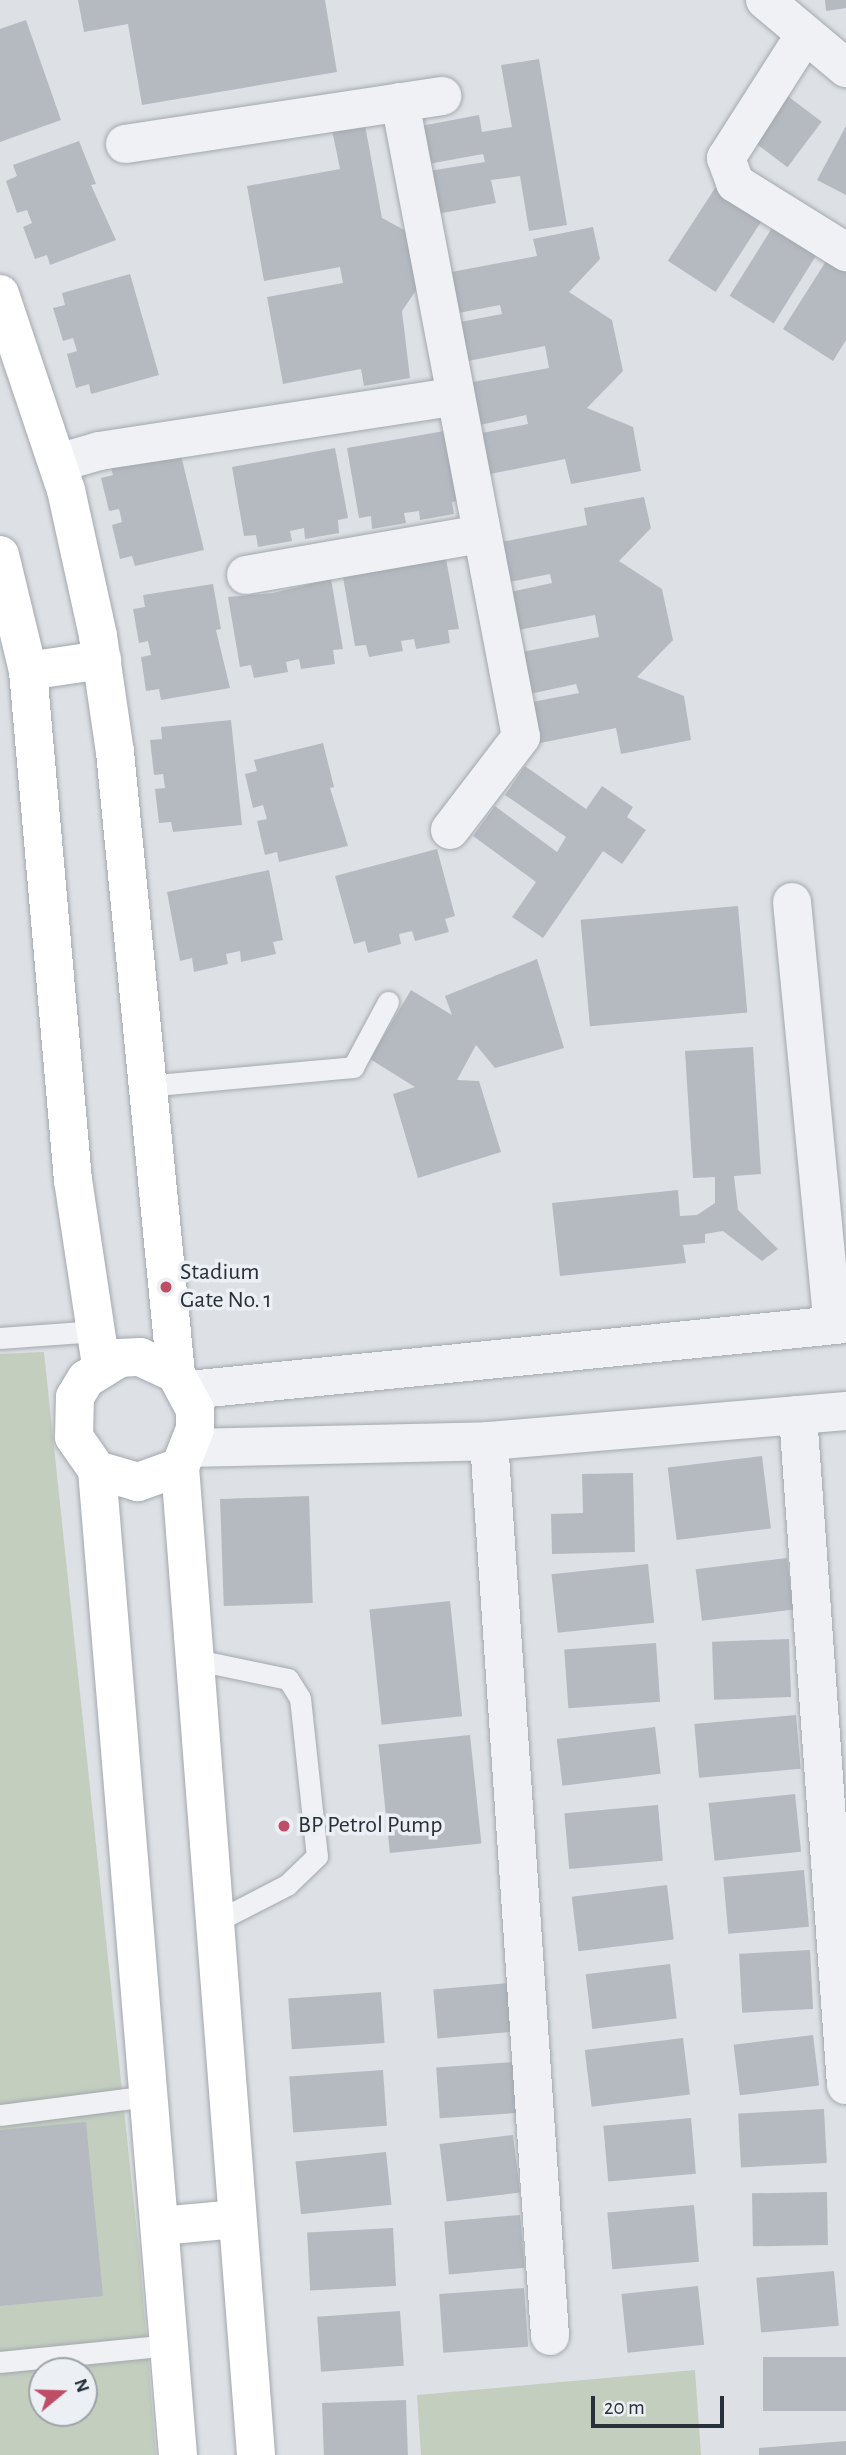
<!DOCTYPE html>
<html>
<head>
<meta charset="utf-8">
<style>
  body { margin:0 }
  #map { position:relative; width:846px; height:2455px; overflow:hidden; background:#dde1e5; font-family:"Alegreya Sans",sans-serif }
  div>[style] { position:absolute }
  .green>* { inset:0; background:#c4cebf }
  .building>* { inset:0; background:#b5bac1; transform-origin:0 0 }
  .roads { filter:drop-shadow(0 0 2px #a3a8ae) drop-shadow(0 0 2px #a3a8ae) }
  .service>* { height:21px; margin:-10.5px; padding:0 10.5px; transform-origin:10.5px; border-radius:10.5px; background:#eff1f4 }
  .minor>* { height:38px; margin:-19px; padding:0 19px; transform-origin:19px; border-radius:19px; background:#eff1f4 }
  .secondary>* { height:38px; margin:-19px; padding:0 19px; transform-origin:19px; border-radius:19px; background:#fff }
  .dots>* { width:19px; height:19px; translate:-50% -50%; box-sizing:border-box; border:4px solid #eceff3; border-radius:50% }
  span { translate:-50% -50%; white-space:nowrap; text-align:center; line-height:1.15; -webkit-text-stroke:7px #eceff3; paint-order:stroke }
  .poi-label { font-size:24px; color:#28303a }
  .left { translate:0 -50%; text-align:left }
  .north { position:absolute; left:28px; top:2357px; width:70px; height:70px; box-sizing:border-box; background:#eceff3; border:2px solid #9ea3a9; border-radius:50%; rotate:71deg; font-size:19px; font-weight:700; line-height:28px; text-align:center; color:#28303a }
  .north::after { content:''; display:block; margin:auto; width:24px; height:32px; background:#be4d66; clip-path:polygon(50% 0,100% 100%,50% 72%,0 100%) }
  .scale { position:absolute; left:591px; top:2396px; width:133px; height:32px; box-sizing:border-box; border:4px solid #28303a; border-top:0; padding-left:9px; font-size:21px; line-height:24px; white-space:nowrap; color:#28303a; -webkit-text-stroke:5px #eceff3; paint-order:stroke }
</style>
</head>
<body>
<div id="map">
  <div class="green">
    <i style="clip-path:polygon(evenodd,44px 1352px,140px 2261px,156px 2455px,0 2455px,0 1354px,44px 1352px,42px 2371px,84px 2371px,84px 2413px,42px 2413px,42px 2371px)"></i>
    <i style="clip-path:polygon(695px 2370px,701px 2455px,421px 2455px,417px 2395px)"></i>
  </div>
  <div class="building">
    <i style="clip-path:polygon(78px 0,325px 0,337px 72px,142px 105px,128px 24px,84px 32px)"></i>
    <i style="clip-path:polygon(825px 0,846px 0,846px 8px,826px 11px)"></i>
    <i style="clip-path:polygon(26px 20px,61px 120px,0 142px,0 29px)"></i>
    <i style="clip-path:polygon(539px 59px,567px 225px,529px 231px,520px 176px,491px 180px,496px 203px,437px 214px,429px 171px,485px 162px,483px 154px,428px 164px,421px 126px,479px 115px,482px 132px,512px 127px,501px 65px)"></i>
    <i style="left:781px;top:91px;width:51px;height:57px;rotate:37deg"></i>
    <i style="clip-path:polygon(365px 125px,382px 218px,408px 232px,417px 289px,402px 311px,410px 378px,364px 386px,361px 369px,283px 384px,267px 297px,343px 283px,340px 267px,264px 281px,247px 186px,340px 169px,332px 130px)"></i>
    <i style="clip-path:polygon(846px 126px,846px 195px,817px 180px)"></i>
    <i style="clip-path:polygon(79px 141px,96px 184px,91px 185px,116px 240px,50px 265px,47px 255px,35px 259px,23px 227px,32px 223px,27px 210px,17px 213px,6px 181px,17px 176px,13px 165px)"></i>
    <i style="left:719px;top:182px;width:57px;height:94px;rotate:33deg"></i>
    <i style="clip-path:polygon(593px 227px,600px 259px,569px 292px,612px 320px,623px 371px,587px 408px,633px 427px,641px 471px,571px 484px,565px 459px,485px 475px,477px 434px,528px 424px,526px 415px,475px 426px,467px 383px,549px 368px,545px 346px,463px 362px,455px 323px,502px 314px,500px 305px,453px 314px,446px 273px,537px 256px,533px 239px)"></i>
    <i style="left:772px;top:228px;width:52px;height:80px;rotate:32deg"></i>
    <i style="clip-path:polygon(828px 258px,846px 269px,846px 340px,833px 361px,783px 329px)"></i>
    <i style="clip-path:polygon(130px 274px,159px 375px,91px 394px,89px 384px,76px 388px,67px 354px,77px 351px,73px 338px,63px 341px,53px 308px,65px 305px,62px 293px)"></i>
    <i style="clip-path:polygon(450px 430px,462px 500px,452px 502px,454px 514px,420px 520px,419px 511px,404px 513px,406px 523px,372px 529px,371px 516px,359px 518px,347px 448px)"></i>
    <i style="clip-path:polygon(179px 447px,204px 550px,135px 566px,132px 556px,120px 559px,112px 525px,122px 522px,119px 509px,109px 511px,101px 478px,113px 475px,110px 464px)"></i>
    <i style="clip-path:polygon(335px 448px,348px 518px,338px 520px,339px 533px,305px 539px,304px 528px,290px 531px,292px 541px,258px 547px,256px 535px,244px 536px,232px 467px)"></i>
    <i style="clip-path:polygon(644px 497px,651px 528px,619px 561px,662px 589px,673px 640px,637px 677px,684px 696px,691px 740px,621px 754px,616px 728px,535px 744px,527px 703px,579px 693px,576px 684px,525px 695px,517px 653px,599px 637px,595px 615px,513px 631px,506px 593px,552px 583px,550px 574px,504px 583px,496px 543px,587px 525px,584px 508px)"></i>
    <i style="clip-path:polygon(446px 559px,459px 629px,448px 630px,450px 643px,416px 649px,414px 639px,401px 641px,403px 651px,369px 657px,366px 645px,355px 646px,343px 577px)"></i>
    <i style="clip-path:polygon(331px 579px,343px 649px,333px 650px,335px 664px,301px 669px,299px 659px,286px 662px,288px 672px,254px 678px,251px 665px,240px 667px,228px 597px,273px 593px)"></i>
    <i style="clip-path:polygon(213px 584px,221px 629px,216px 630px,230px 688px,161px 700px,159px 689px,146px 691px,141px 657px,151px 655px,148px 641px,139px 643px,133px 609px,145px 607px,143px 595px)"></i>
    <i style="clip-path:polygon(231px 720px,242px 825px,173px 832px,171px 822px,159px 823px,155px 789px,165px 788px,163px 774px,154px 775px,150px 740px,162px 739px,161px 727px)"></i>
    <i style="clip-path:polygon(323px 743px,334px 787px,330px 788px,348px 846px,279px 862px,277px 852px,265px 855px,257px 821px,267px 819px,263px 805px,253px 808px,245px 774px,257px 771px,254px 760px)"></i>
    <i style="clip-path:polygon(525px 766px,586px 809px,602px 786px,633px 807px,627px 817px,646px 830px,622px 864px,603px 851px,543px 938px,512px 917px,536px 882px,473px 836px,495px 806px,557px 852px,566px 837px,505px 795px)"></i>
    <i style="clip-path:polygon(437px 849px,455px 916px,445px 919px,449px 932px,415px 941px,412px 931px,399px 934px,401px 944px,368px 953px,365px 941px,354px 944px,335px 876px)"></i>
    <i style="clip-path:polygon(269px 870px,283px 940px,273px 942px,276px 954px,241px 962px,240px 951px,226px 954px,228px 964px,194px 972px,192px 958px,180px 961px,167px 892px)"></i>
    <i style="left:738px;top:906px;width:107px;height:158px;rotate:85deg"></i>
    <i style="clip-path:polygon(537px 959px,564px 1048px,495px 1068px,476px 1045px,457px 1080px,479px 1081px,501px 1152px,418px 1178px,393px 1094px,415px 1087px,370px 1059px,411px 990px,452px 1015px,445px 996px)"></i>
    <i style="clip-path:polygon(753px 1047px,761px 1174px,734px 1176px,738px 1210px,778px 1249px,762px 1261px,723px 1231px,705px 1234px,705px 1243px,683px 1245px,686px 1263px,560px 1276px,552px 1203px,678px 1190px,680px 1216px,697px 1215px,715px 1203px,715px 1177px,693px 1178px,685px 1051px)"></i>
    <i style="left:762px;top:1456px;width:73px;height:95px;rotate:83deg"></i>
    <i style="clip-path:polygon(633px 1473px,635px 1552px,552px 1554px,551px 1514px,583px 1513px,582px 1474px)"></i>
    <i style="left:309px;top:1496px;width:107px;height:89px;rotate:88deg"></i>
    <i style="left:787px;top:1558px;width:52px;height:92px;rotate:83deg"></i>
    <i style="left:648px;top:1564px;width:59px;height:97px;rotate:84deg"></i>
    <i style="left:450px;top:1601px;width:116px;height:81px;rotate:84deg"></i>
    <i style="left:789px;top:1639px;width:58px;height:77px;rotate:88deg"></i>
    <i style="left:656px;top:1643px;width:59px;height:92px;rotate:86deg"></i>
    <i style="left:796px;top:1715px;width:54px;height:102px;rotate:85deg"></i>
    <i style="left:655px;top:1727px;width:47px;height:99px;rotate:83deg"></i>
    <i style="left:470px;top:1735px;width:109px;height:92px;rotate:84deg"></i>
    <i style="left:795px;top:1794px;width:58px;height:87px;rotate:84deg"></i>
    <i style="left:658px;top:1805px;width:56px;height:94px;rotate:85deg"></i>
    <i style="left:804px;top:1870px;width:57px;height:81px;rotate:85deg"></i>
    <i style="left:667px;top:1885px;width:55px;height:96px;rotate:83deg"></i>
    <i style="left:810px;top:1950px;width:59px;height:71px;rotate:87deg"></i>
    <i style="left:670px;top:1964px;width:55px;height:85px;rotate:83deg"></i>
    <i style="left:509px;top:1983px;width:49px;height:76px;rotate:85deg"></i>
    <i style="left:381px;top:1992px;width:51px;height:93px;rotate:86deg"></i>
    <i style="left:813px;top:2035px;width:51px;height:80px;rotate:83deg"></i>
    <i style="left:683px;top:2038px;width:57px;height:99px;rotate:83deg"></i>
    <i style="left:514px;top:2062px;width:51px;height:78px;rotate:86deg"></i>
    <i style="left:383px;top:2070px;width:56px;height:94px;rotate:86deg"></i>
    <i style="left:824px;top:2109px;width:54px;height:86px;rotate:87deg"></i>
    <i style="left:691px;top:2118px;width:56px;height:88px;rotate:85deg"></i>
    <i style="clip-path:polygon(86px 2122px,103px 2296px,0 2306px,0 2130px)"></i>
    <i style="left:513px;top:2135px;width:58px;height:74px;rotate:83deg"></i>
    <i style="left:386px;top:2152px;width:53px;height:91px;rotate:84deg"></i>
    <i style="left:827px;top:2192px;width:53px;height:75px;rotate:89deg"></i>
    <i style="left:694px;top:2205px;width:57px;height:87px;rotate:85deg"></i>
    <i style="left:520px;top:2215px;width:53px;height:76px;rotate:85deg"></i>
    <i style="left:393px;top:2228px;width:58px;height:86px;rotate:87deg"></i>
    <i style="left:834px;top:2271px;width:55px;height:78px;rotate:85deg"></i>
    <i style="left:698px;top:2286px;width:59px;height:77px;rotate:84deg"></i>
    <i style="left:524px;top:2288px;width:59px;height:85px;rotate:86deg"></i>
    <i style="left:400px;top:2311px;width:55px;height:83px;rotate:86deg"></i>
    <i style="left:846px;top:2357px;width:54px;height:83px;rotate:90deg"></i>
    <i style="left:406px;top:2400px;width:55px;height:84px;rotate:88deg"></i>
    <i style="clip-path:polygon(846px 2441px,846px 2455px,759px 2455px,759px 2448px)"></i>
  </div>
  <div class="roads">
    <div class="service">
      <i style="left:145px;top:1086px;width:209px;rotate:-5.2deg"></i>
      <i style="left:353px;top:1067px;width:74px;rotate:-61.7deg"></i>
      <i style="left:0;top:1338px;width:96px;rotate:-4.2deg"></i>
      <i style="left:192px;top:1659px;width:98px;rotate:11.8deg"></i>
      <i style="left:288px;top:1679px;width:22px;rotate:58deg"></i>
      <i style="left:300px;top:1698px;width:159px;rotate:83.9deg"></i>
      <i style="left:317px;top:1856px;width:42px;rotate:136deg"></i>
      <i style="left:287px;top:1885px;width:83px;rotate:152.8deg"></i>
      <i style="left:0;top:2115px;width:150px;rotate:-7.3deg"></i>
      <i style="left:0;top:2362px;width:170px;rotate:-5.7deg"></i>
    </div>
    <div class="minor">
      <i style="left:765px;top:0;width:106px;rotate:40deg"></i>
      <i style="left:804px;top:36px;width:145px;rotate:122.6deg"></i>
      <i style="left:726px;top:158px;width:27px;rotate:70deg"></i>
      <i style="left:735px;top:183px;width:131px;rotate:31.9deg"></i>
      <i style="left:400px;top:102px;width:646px;rotate:79.21deg"></i>
      <i style="left:521px;top:737px;width:117px;rotate:127.4deg"></i>
      <i style="left:125px;top:144px;width:321px;rotate:-8.6deg"></i>
      <i style="left:58px;top:463px;width:43px;rotate:-16.3deg"></i>
      <i style="left:99px;top:451px;width:357px;rotate:-8.7deg"></i>
      <i style="left:246px;top:575px;width:239px;rotate:-9.9deg"></i>
      <i style="left:792px;top:902px;width:424px;rotate:84.5deg"></i>
      <i style="left:189px;top:1390px;width:660px;rotate:-5.74deg"></i>
      <i style="left:798px;top:1415px;width:672px;rotate:85.9deg"></i>
      <i style="left:489px;top:1441px;width:897px;rotate:86.1deg"></i>
      <i style="left:189px;top:1448px;width:300px;rotate:-1.3deg"></i>
      <i style="left:489px;top:1441px;width:358px;rotate:-4.8deg"></i>
    </div>
    <div class="secondary">
      <i style="left:0;top:294px;width:207px;rotate:71.4deg"></i>
      <i style="left:66px;top:490px;width:149px;rotate:77.6deg"></i>
      <i style="left:98px;top:636px;width:117px;rotate:81.7deg"></i>
      <i style="left:115px;top:752px;width:625px;rotate:84.4deg"></i>
      <i style="left:0;top:555px;width:119px;rotate:76.4deg"></i>
      <i style="left:28px;top:671px;width:511px;rotate:84.95deg"></i>
      <i style="left:73px;top:1180px;width:188px;rotate:81.4deg"></i>
      <i style="left:28px;top:671px;width:75px;rotate:-8.5deg"></i>
      <i style="left:180px;top:1467px;width:45px;rotate:160.3deg"></i>
      <i style="left:138px;top:1482px;width:43px;rotate:-163.7deg"></i>
      <i style="left:97px;top:1470px;width:40px;rotate:-124.9deg"></i>
      <i style="left:74px;top:1437px;width:40px;rotate:-88.6deg"></i>
      <i style="left:75px;top:1397px;width:21px;rotate:-59deg"></i>
      <i style="left:86px;top:1379px;width:39px;rotate:-32deg"></i>
      <i style="left:119px;top:1358px;width:21px;rotate:-3deg"></i>
      <i style="left:140px;top:1357px;width:40px;rotate:25deg"></i>
      <i style="left:176px;top:1374px;width:40px;rotate:62deg"></i>
      <i style="left:195px;top:1409px;width:20px;rotate:90deg"></i>
      <i style="left:195px;top:1429px;width:41px;rotate:111.5deg"></i>
      <i style="left:180px;top:1467px;width:991px;rotate:85.6deg"></i>
      <i style="left:97px;top:1470px;width:988px;rotate:85.3deg"></i>
      <i style="left:160px;top:2226px;width:77px;rotate:-5.2deg"></i>
    </div>
  </div>
  <div class="dots">
    <i style="left:166px;top:1287px;background:#be4d66"></i>
    <i style="left:284px;top:1826px;background:#be4d66"></i>
  </div>
  <div class="poi-label">
    <span class="left" style="left:180px;top:1287px">Stadium<br>Gate No. 1</span>
    <span class="left" style="left:298px;top:1826px">BP Petrol Pump</span>
  </div>
  <div class="north">N</div>
  <div class="scale">20 m</div>
</div>
</body>
</html>
